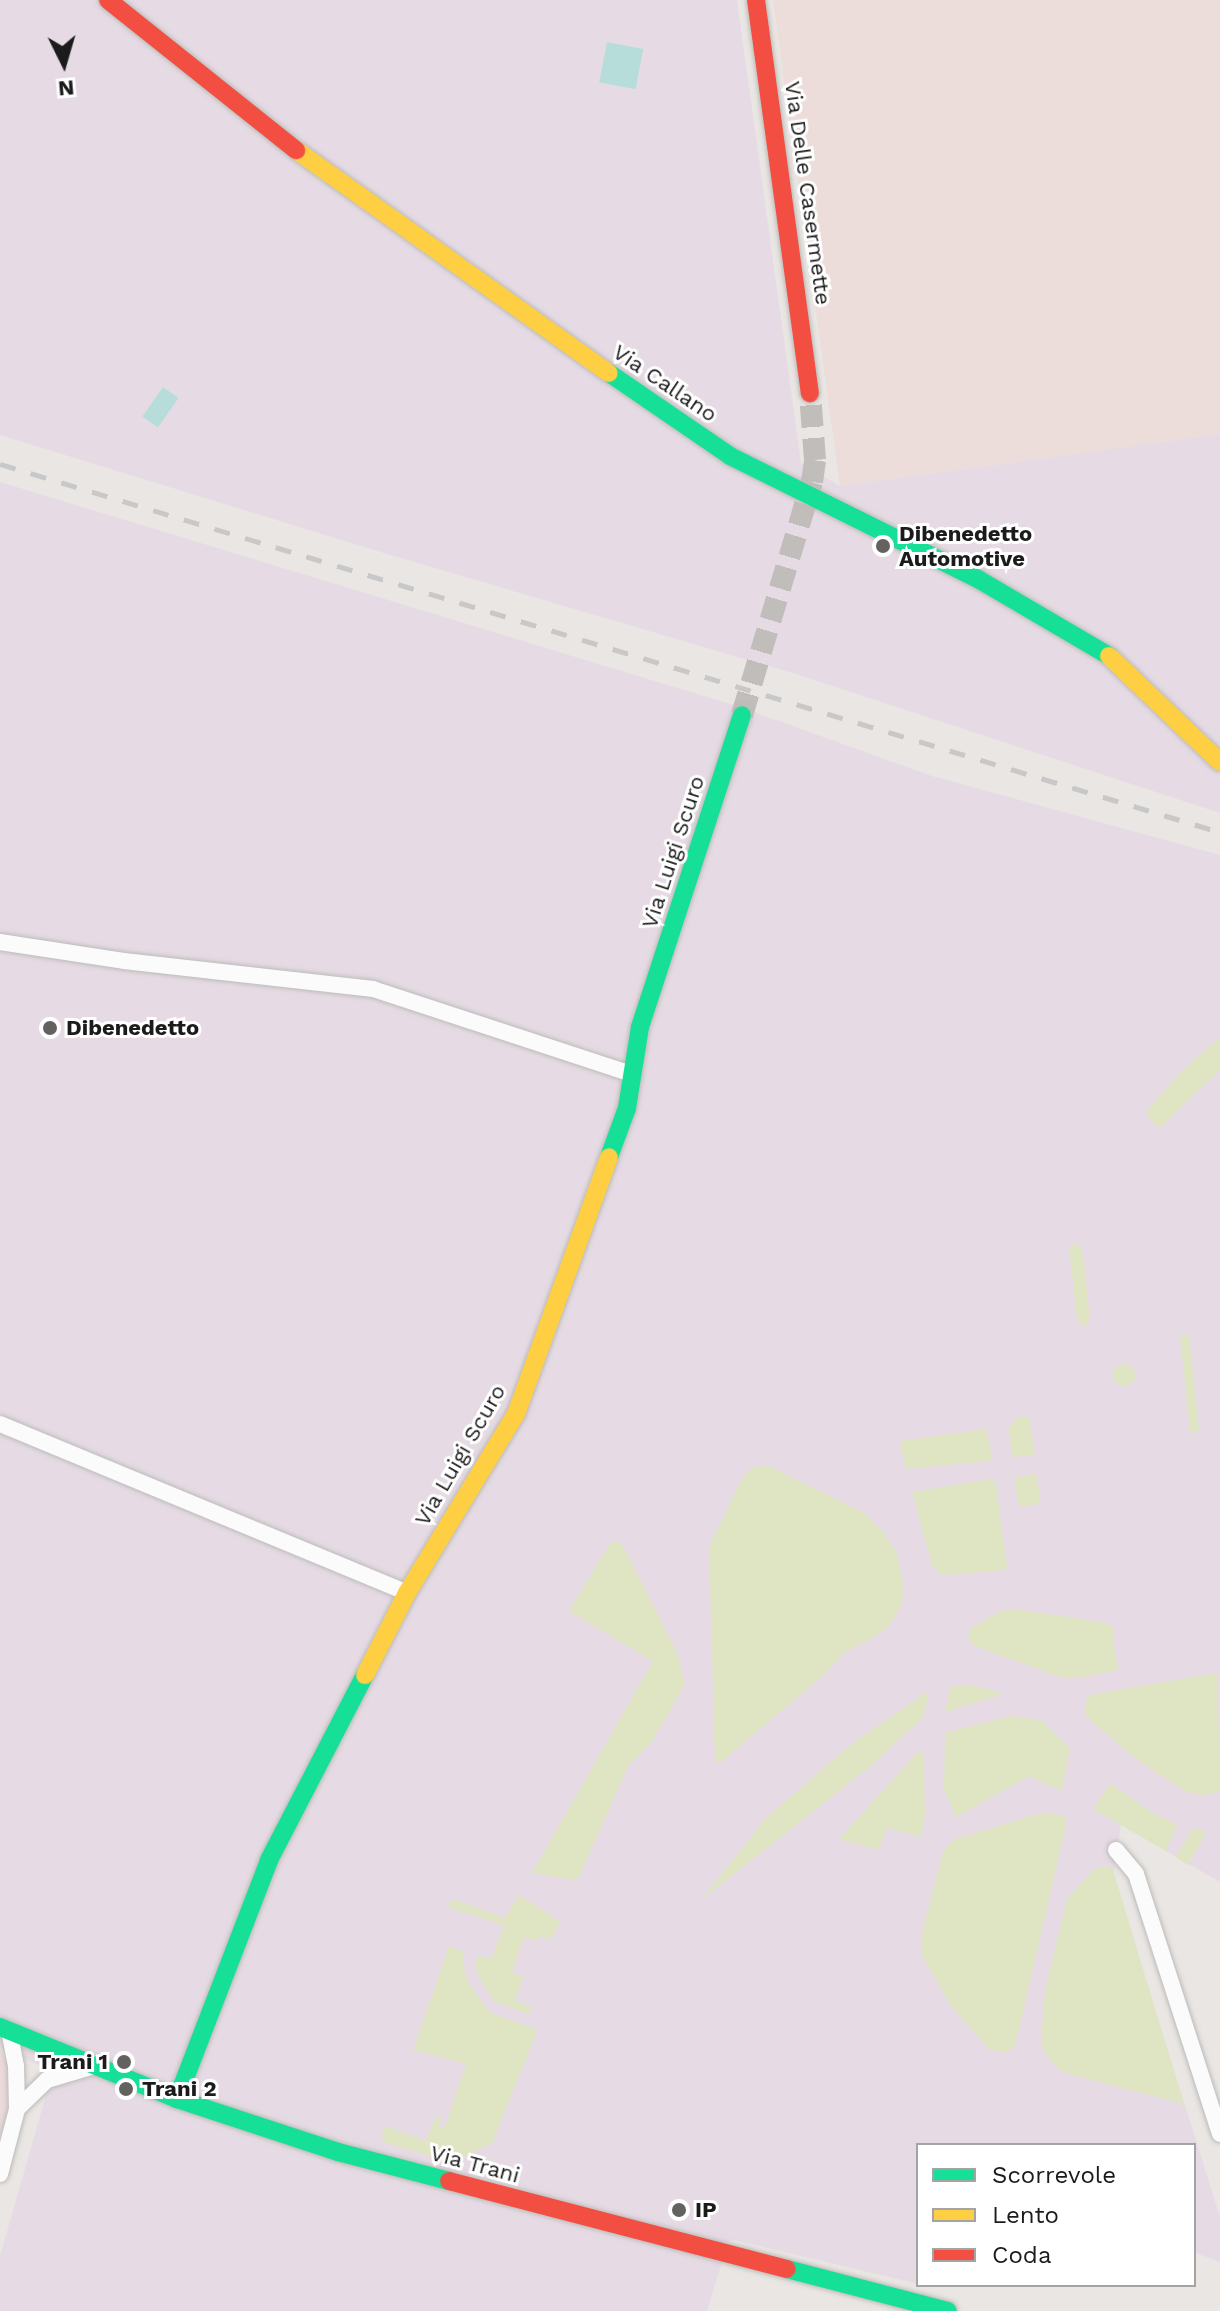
<!DOCTYPE html>
<html>
<head>
<meta charset="utf-8">
<style>
  body { margin:0 }
  #map { position:relative; width:1220px; height:2311px; overflow:hidden; background:#e9e6e3; font-family:"Work Sans",sans-serif }
  div>[style] { position:absolute }
  .commercial>* { inset:0; background:#ebd9dc }
  .industrial>* { inset:0; background:#e6dbe4 }
  .military>* { inset:0; background:#ecdcda }
  .grass>* { inset:0; background:#dfe5c2; transform-origin:0 0 }
  .round { border-radius:50% }
  .water>* { inset:0; background:#b7ddda; transform-origin:0 0 }
  .secondary-tunnel>* { height:22px; margin-top:-11px; transform-origin:0; background:repeating-linear-gradient(90deg,#c0bdbb 0 22px,transparent 0 33px) }
  .roads { filter:drop-shadow(0 0 2px #bcbbba) drop-shadow(0 0 2px #bcbbba) }
  .street>* { height:16px; margin:-8px; padding:0 8px; transform-origin:8px; border-radius:8px; background:#fcfbfb }
  .fast>* { height:18px; margin:-9px; padding:0 9px; transform-origin:9px; border-radius:9px; background:#16e098 }
  .slow>* { height:18px; margin:-9px; padding:0 9px; transform-origin:9px; border-radius:9px; background:#ffcf43 }
  .jam>* { height:18px; margin:-9px; padding:0 9px; transform-origin:9px; border-radius:9px; background:#f24e42 }
  .rail>* { height:5px; margin-top:-2.5px; transform-origin:0; background:repeating-linear-gradient(90deg,#c9c8c8 0 16px,transparent 0 32px) }
  .dots>* { width:22px; height:22px; translate:-50% -50%; box-sizing:border-box; border:4px solid #fff; border-radius:50% }
  span { translate:-50% -50%; white-space:nowrap; text-align:center; line-height:1.15; -webkit-text-stroke:6px #fff; paint-order:stroke }
  .street-label { font-size:22px; color:#1b1b1b }
  .poi-label { font-size:22px; color:#1b1b1b; font-weight:700 }
  .left { translate:0 -50%; text-align:left }
  .right { translate:-100% -50%; text-align:right }
  .legend { position:absolute; left:916px; top:2143px; width:280px; height:144px; box-sizing:border-box; background:#fff; border:2px solid #a4a4a4; margin:0; padding:10px 14px; list-style:none; font-size:24px; color:#1b1b1b }
  .legend li { display:flex; align-items:center; gap:16px; height:40px }
  .legend b { width:40px; border:2px solid #a4a4a4 }
  .north { position:absolute; left:24px; top:24px; width:80px; height:80px; -webkit-text-stroke:6px #fff; paint-order:stroke; rotate:175deg; font-size:22px; font-weight:700; line-height:32px; text-align:center; color:#1b1b1b }
  .north::after { content:''; display:block; margin:auto; width:28px; height:36px; background:#1b1b1b; clip-path:polygon(50% 0,100% 100%,50% 72%,0 100%) }
</style>
</head>
<body>
<div id="map">
  <div class="commercial">
    <i style="clip-path:polygon(0 2048px,9px 2070px,11px 2097px,0 2138px)"></i>
  </div>
  <div class="industrial">
    <i style="clip-path:polygon(0 0,737px 0,801px 463px,840px 486px,1220px 434px,1220px 813px,799px 675px,384px 553px,0 435px)"></i>
    <i style="clip-path:polygon(0 482px,737px 706px,932px 776px,1220px 855px,1220px 1882px,1121px 1825px,1113px 1876px,1220px 2217px,1220px 2262px,1194px 2252px,1194px 2145px,918px 2145px,918px 2284px,735px 2240px,728px 2242px,707px 2311px,0 2311px,0 2256px,53px 2071px,0 2048px)"></i>
  </div>
  <div class="military">
    <i style="clip-path:polygon(773px 0,1220px 0,1220px 434px,840px 486px)"></i>
  </div>
  <div class="grass">
    <i style="clip-path:polygon(1220px 1037px,1220px 1070px,1159px 1128px,1145px 1113px,1180px 1073px)"></i>
    <i style="clip-path:polygon(1074px 1244px,1079px 1245px,1083px 1254px,1090px 1318px,1085px 1327px,1077px 1319px,1070px 1256px,1070px 1247px)"></i>
    <i style="left:1189px;top:1335px;width:97px;height:9px;rotate:84deg"></i>
    <i class="round" style="left:1113px;top:1364px;width:22px;height:22px"></i>
    <i style="clip-path:polygon(1016px 1418px,1029px 1418px,1035px 1455px,1013px 1457px,1008px 1430px)"></i>
    <i style="clip-path:polygon(986px 1429px,992px 1457px,989px 1461px,906px 1469px,900px 1443px,902px 1441px)"></i>
    <i style="clip-path:polygon(769px 1466px,864px 1513px,883px 1531px,897px 1554px,903px 1583px,902px 1604px,892px 1622px,879px 1634px,843px 1653px,828px 1671px,722px 1761px,715px 1761px,709px 1546px,742px 1479px,752px 1467px)"></i>
    <i style="left:1036px;top:1474px;width:30px;height:22px;rotate:81deg"></i>
    <i style="clip-path:polygon(991px 1479px,996px 1483px,1007px 1567px,1004px 1570px,947px 1575px,940px 1573px,932px 1565px,912px 1492px)"></i>
    <i style="clip-path:polygon(616px 1541px,622px 1544px,678px 1655px,685px 1684px,651px 1743px,629px 1764px,579px 1877px,575px 1880px,532px 1873px,653px 1661px,569px 1611px,609px 1545px)"></i>
    <i style="clip-path:polygon(1015px 1609px,1108px 1623px,1115px 1631px,1113px 1640px,1118px 1670px,1082px 1677px,1060px 1677px,975px 1646px,970px 1641px,968px 1633px,973px 1627px,1000px 1611px)"></i>
    <i style="clip-path:polygon(1217px 1673px,1220px 1792px,1200px 1795px,1185px 1791px,1136px 1759px,1086px 1716px,1086px 1699px,1094px 1694px)"></i>
    <i style="clip-path:polygon(951px 1685px,973px 1685px,1003px 1694px,945px 1712px)"></i>
    <i style="clip-path:polygon(925px 1693px,930px 1693px,922px 1718px,873px 1764px,702px 1899px,766px 1818px,850px 1745px)"></i>
    <i style="clip-path:polygon(1010px 1716px,1041px 1720px,1070px 1748px,1062px 1791px,1029px 1776px,956px 1817px,944px 1790px,945px 1733px)"></i>
    <i style="clip-path:polygon(924px 1752px,925px 1818px,920px 1837px,886px 1827px,879px 1850px,839px 1839px,917px 1753px)"></i>
    <i style="clip-path:polygon(1110px 1783px,1151px 1812px,1177px 1825px,1166px 1851px,1093px 1809px)"></i>
    <i style="clip-path:polygon(1041px 1813px,1066px 1816px,1066px 1825px,1016px 2042px,1012px 2049px,1002px 2053px,989px 2049px,951px 2006px,922px 1955px,921px 1937px,943px 1851px,955px 1839px)"></i>
    <i style="clip-path:polygon(1197px 1828px,1206px 1833px,1188px 1865px,1176px 1857px,1190px 1832px)"></i>
    <i style="clip-path:polygon(1106px 1866px,1113px 1870px,1184px 2104px,1062px 2072px,1047px 2057px,1041px 2041px,1045px 1991px,1067px 1899px,1094px 1869px)"></i>
    <i style="clip-path:polygon(519px 1895px,561px 1922px,550px 1940px,540px 1936px,537px 1941px,524px 1937px,512px 1972px,523px 1977px,515px 2001px,532px 2007px,529px 2014px,494px 2001px,478px 1976px,475px 1964px,478px 1955px,491px 1959px,504px 1925px,448px 1907px,452px 1899px,505px 1918px)"></i>
    <i style="clip-path:polygon(449px 1946px,464px 1952px,463px 1966px,469px 1983px,489px 2012px,535px 2029px,536px 2034px,492px 2143px,452px 2163px,383px 2142px,382px 2136px,385px 2126px,426px 2141px,436px 2116px,441px 2117px,438px 2128px,444px 2129px,466px 2064px,413px 2050px)"></i>
  </div>
  <div class="water">
    <i style="left:607px;top:42px;width:37px;height:41px;rotate:11deg"></i>
    <i style="left:163px;top:387px;width:19px;height:36px;rotate:35deg"></i>
  </div>
  <div class="secondary-tunnel">
    <i style="left:742px;top:715px;width:243px;rotate:-73.3deg"></i>
    <i style="left:812px;top:482px;width:22px;rotate:-82deg"></i>
    <i style="left:815px;top:460px;width:67px;rotate:-94.3deg"></i>
  </div>
  <div class="roads">
    <div class="street">
      <i style="left:0;top:942px;width:125px;rotate:8.7deg"></i>
      <i style="left:124px;top:961px;width:251px;rotate:6.4deg"></i>
      <i style="left:373px;top:989px;width:273px;rotate:18.2deg"></i>
      <i style="left:0;top:1424px;width:441px;rotate:22.5deg"></i>
      <i style="left:1116px;top:1850px;width:31px;rotate:50deg"></i>
      <i style="left:1136px;top:1874px;width:273px;rotate:72.1deg"></i>
      <i style="left:17px;top:2109px;width:42px;rotate:-44deg"></i>
      <i style="left:47px;top:2080px;width:49px;rotate:-16.6deg"></i>
      <i style="left:0;top:2174px;width:67px;rotate:-75.3deg"></i>
      <i style="left:17px;top:2109px;width:43px;rotate:-91.3deg"></i>
      <i style="left:16px;top:2066px;width:36px;rotate:-101deg"></i>
    </div>
    <div class="fast">
      <i style="left:609px;top:373px;width:147px;rotate:34.4deg"></i>
      <i style="left:730px;top:456px;width:277px;rotate:26.4deg"></i>
      <i style="left:978px;top:579px;width:152px;rotate:30.4deg"></i>
      <i style="left:609px;top:1157px;width:52px;rotate:-69.8deg"></i>
      <i style="left:627px;top:1108px;width:82px;rotate:-80.9deg"></i>
      <i style="left:640px;top:1027px;width:328px;rotate:-71.9deg"></i>
      <i style="left:0;top:2027px;width:191px;rotate:22.1deg"></i>
      <i style="left:177px;top:2099px;width:169px;rotate:18.2deg"></i>
      <i style="left:338px;top:2152px;width:115px;rotate:14.6deg"></i>
      <i style="left:177px;top:2099px;width:256px;rotate:-68.9deg"></i>
      <i style="left:269px;top:1860px;width:208px;rotate:-62.6deg"></i>
      <i style="left:787px;top:2269px;width:166px;rotate:14.6deg"></i>
    </div>
    <div class="slow">
      <i style="left:296px;top:150px;width:384px;rotate:35.5deg"></i>
      <i style="left:1109px;top:656px;width:153px;rotate:43.7deg"></i>
      <i style="left:365px;top:1675px;width:92px;rotate:-62.9deg"></i>
      <i style="left:407px;top:1593px;width:210px;rotate:-58.7deg"></i>
      <i style="left:516px;top:1414px;width:273px;rotate:-70.1deg"></i>
    </div>
    <div class="jam">
      <i style="left:108px;top:0;width:241px;rotate:38.6deg"></i>
      <i style="left:756px;top:0;width:397px;rotate:82.2deg"></i>
      <i style="left:449px;top:2181px;width:349px;rotate:14.6deg"></i>
    </div>
  </div>
  <div class="rail">
    <i style="left:0;top:464px;width:1274px;rotate:16.79deg"></i>
  </div>
  <div class="dots">
    <i style="left:883px;top:546px;background:#636261"></i>
    <i style="left:50px;top:1028px;background:#636261"></i>
    <i style="left:124px;top:2062px;background:#636261"></i>
    <i style="left:126px;top:2089px;background:#636261"></i>
    <i style="left:679px;top:2210px;background:#636261"></i>
  </div>
  <div class="street-label">
    <span style="left:808px;top:193px;rotate:82deg">Via Delle Casermette</span>
    <span style="left:665px;top:383px;rotate:34deg">Via Callano</span>
    <span style="left:673px;top:852px;rotate:-72deg">Via Luigi Scuro</span>
    <span style="left:460px;top:1455px;rotate:-60deg">Via Luigi Scuro</span>
    <span style="left:475px;top:2164px;rotate:15deg">Via Trani</span>
  </div>
  <div class="poi-label">
    <span class="left" style="left:899px;top:546px">Dibenedetto<br>Automotive</span>
    <span class="left" style="left:66px;top:1028px">Dibenedetto</span>
    <span class="right" style="left:108px;top:2062px">Trani 1</span>
    <span class="left" style="left:142px;top:2089px">Trani 2</span>
    <span class="left" style="left:695px;top:2210px">IP</span>
  </div>
  <ul class="legend">
  <li><b style="height:10px;background:#16e098"></b>Scorrevole</li>
  <li><b style="height:10px;background:#ffcf43"></b>Lento</li>
  <li><b style="height:10px;background:#f24e42"></b>Coda</li>
  </ul>
  <div class="north">N</div>
</div>
</body>
</html>
